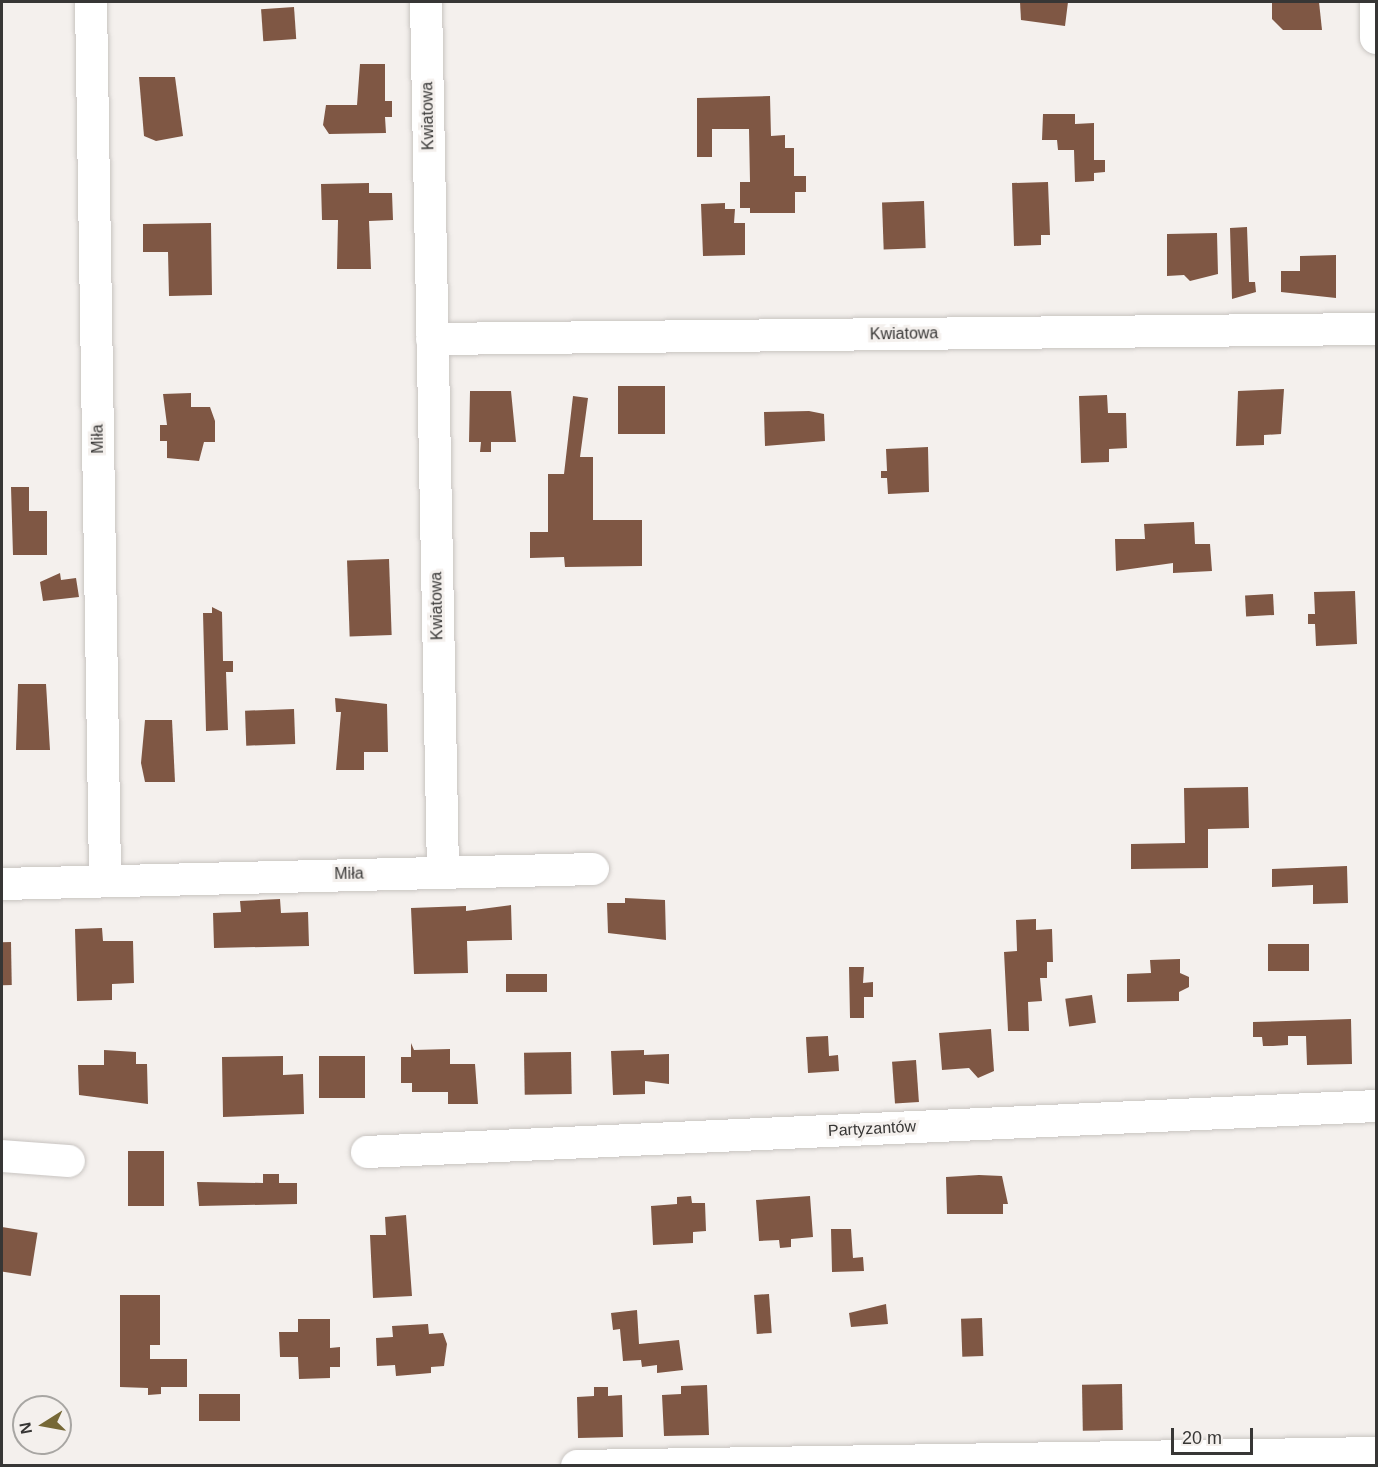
<!DOCTYPE html>
<html>
<head>
<meta charset="utf-8">
<style>
  body { margin:0 }
  #map { position:relative; width:1378px; height:1467px; overflow:hidden; background:#f4f0ed; font-family:Helvetica,sans-serif }
  div>[style] { position:absolute }
  .building>* { inset:0; background:#7f5744; transform-origin:0 0 }
  .roads { filter:drop-shadow(0 0 2px #c8c4c1) drop-shadow(0 0 2px #c8c4c1) }
  .street>* { height:32px; margin:-16px; padding:0 16px; transform-origin:16px; border-radius:16px; background:#fff }
  span { translate:-50% -50%; white-space:nowrap; text-align:center; line-height:1.15; -webkit-text-stroke:6px #f4f0ed; paint-order:stroke }
  .street-label { font-size:16px; color:#373635 }
  .frame { position:absolute; inset:0; border:3px solid #373635; pointer-events:none }
  .north { position:absolute; left:12px; top:1395px; width:60px; height:60px; box-sizing:border-box; background:#f4f0ed; border:2px solid #a8a6a3; border-radius:50%; rotate:259deg; font-size:16px; font-weight:700; line-height:24px; text-align:center; color:#373635 }
  .north::after { content:''; display:block; margin:auto; width:21px; height:27px; background:#766836; clip-path:polygon(50% 0,100% 100%,50% 72%,0 100%) }
  .scale { position:absolute; left:1171px; top:1428px; width:82px; height:27px; box-sizing:border-box; border:3px solid #373635; border-top:0; padding-left:8px; font-size:18px; line-height:21px; white-space:nowrap; color:#373635; -webkit-text-stroke:4px #f4f0ed; paint-order:stroke }
</style>
</head>
<body>
<div id="map">
  <div class="building">
    <i style="clip-path:polygon(1020px 2px,1068px 2px,1065px 26px,1021px 20px)"></i>
    <i style="clip-path:polygon(1272px 2px,1319px 2px,1322px 30px,1283px 30px,1272px 19px)"></i>
    <i style="left:294px;top:7px;width:32px;height:33px;rotate:86deg"></i>
    <i style="clip-path:polygon(360px 64px,385px 64px,385px 101px,392px 101px,392px 117px,385px 117px,386px 133px,329px 134px,323px 125px,326px 105px,357px 105px)"></i>
    <i style="clip-path:polygon(139px 77px,175px 77px,183px 136px,156px 141px,144px 136px)"></i>
    <i style="clip-path:polygon(770px 96px,771px 136px,785px 135px,785px 148px,794px 148px,794px 176px,806px 176px,806px 192px,795px 192px,795px 213px,750px 213px,750px 208px,740px 208px,740px 182px,750px 182px,749px 129px,712px 129px,712px 157px,697px 157px,697px 98px)"></i>
    <i style="clip-path:polygon(1043px 114px,1075px 114px,1075px 124px,1094px 123px,1094px 160px,1105px 160px,1105px 172px,1094px 173px,1094px 181px,1075px 182px,1074px 150px,1058px 150px,1057px 140px,1042px 140px)"></i>
    <i style="clip-path:polygon(1048px 182px,1050px 235px,1041px 235px,1041px 245px,1014px 246px,1012px 183px)"></i>
    <i style="clip-path:polygon(369px 183px,369px 193px,392px 193px,393px 220px,369px 221px,371px 269px,337px 269px,338px 220px,322px 220px,321px 184px)"></i>
    <i style="left:924px;top:201px;width:47px;height:42px;rotate:88deg"></i>
    <i style="clip-path:polygon(725px 203px,725px 209px,735px 209px,734px 223px,745px 223px,745px 255px,703px 256px,701px 204px)"></i>
    <i style="clip-path:polygon(211px 223px,212px 295px,169px 296px,168px 252px,143px 252px,143px 224px)"></i>
    <i style="clip-path:polygon(1247px 227px,1249px 282px,1255px 282px,1256px 292px,1232px 299px,1230px 228px)"></i>
    <i style="clip-path:polygon(1217px 233px,1218px 274px,1190px 281px,1184px 275px,1167px 276px,1167px 234px)"></i>
    <i style="clip-path:polygon(1336px 255px,1336px 298px,1281px 292px,1281px 271px,1300px 271px,1300px 256px)"></i>
    <i style="left:618px;top:386px;width:47px;height:48px"></i>
    <i style="clip-path:polygon(1284px 389px,1281px 434px,1264px 435px,1264px 445px,1236px 446px,1238px 391px)"></i>
    <i style="clip-path:polygon(470px 391px,511px 391px,516px 442px,491px 442px,491px 452px,480px 452px,481px 442px,469px 442px)"></i>
    <i style="clip-path:polygon(191px 393px,191px 407px,210px 407px,215px 421px,215px 442px,204px 442px,199px 461px,167px 458px,167px 441px,160px 441px,160px 425px,167px 425px,163px 394px)"></i>
    <i style="clip-path:polygon(1107px 395px,1108px 413px,1126px 413px,1127px 448px,1109px 449px,1109px 462px,1081px 463px,1079px 396px)"></i>
    <i style="clip-path:polygon(573px 396px,588px 398px,580px 457px,593px 457px,593px 520px,642px 520px,642px 566px,565px 567px,564px 557px,530px 558px,530px 532px,548px 532px,548px 474px,564px 474px)"></i>
    <i style="clip-path:polygon(809px 411px,824px 414px,825px 441px,765px 446px,764px 412px)"></i>
    <i style="clip-path:polygon(928px 447px,929px 492px,888px 494px,887px 478px,881px 478px,881px 471px,887px 471px,886px 449px)"></i>
    <i style="clip-path:polygon(11px 487px,29px 487px,29px 511px,47px 511px,47px 555px,13px 555px)"></i>
    <i style="clip-path:polygon(1194px 522px,1195px 544px,1210px 544px,1212px 571px,1173px 573px,1173px 563px,1116px 571px,1115px 539px,1145px 539px,1144px 524px)"></i>
    <i style="left:389px;top:559px;width:76px;height:42px;rotate:88deg"></i>
    <i style="clip-path:polygon(60px 573px,61px 580px,76px 578px,79px 597px,43px 601px,40px 582px)"></i>
    <i style="clip-path:polygon(1355px 591px,1357px 644px,1316px 646px,1315px 624px,1308px 624px,1308px 614px,1315px 614px,1314px 592px)"></i>
    <i style="left:1273px;top:594px;width:21px;height:28px;rotate:87deg"></i>
    <i style="clip-path:polygon(212px 607px,222px 612px,223px 661px,233px 661px,233px 672px,226px 672px,228px 730px,206px 731px,203px 613px,212px 613px)"></i>
    <i style="clip-path:polygon(18px 684px,46px 684px,50px 750px,16px 750px)"></i>
    <i style="clip-path:polygon(335px 698px,387px 704px,388px 752px,364px 752px,364px 770px,336px 770px,341px 712px,336px 712px)"></i>
    <i style="left:294px;top:709px;width:35px;height:49px;rotate:88deg"></i>
    <i style="clip-path:polygon(145px 720px,172px 720px,175px 782px,145px 782px,141px 763px)"></i>
    <i style="clip-path:polygon(1248px 787px,1249px 828px,1208px 829px,1208px 868px,1131px 869px,1131px 844px,1185px 843px,1184px 788px)"></i>
    <i style="clip-path:polygon(1347px 866px,1348px 903px,1313px 904px,1313px 885px,1272px 887px,1272px 869px)"></i>
    <i style="clip-path:polygon(625px 898px,665px 900px,666px 940px,608px 933px,607px 903px,625px 903px)"></i>
    <i style="clip-path:polygon(280px 899px,281px 913px,308px 912px,309px 946px,214px 948px,213px 913px,241px 912px,240px 901px)"></i>
    <i style="clip-path:polygon(511px 905px,512px 940px,467px 941px,468px 973px,414px 974px,411px 908px,466px 906px,466px 911px)"></i>
    <i style="clip-path:polygon(1036px 919px,1036px 930px,1052px 929px,1053px 962px,1047px 962px,1047px 978px,1040px 978px,1042px 1001px,1028px 1002px,1029px 1031px,1008px 1031px,1004px 952px,1017px 951px,1016px 920px)"></i>
    <i style="clip-path:polygon(102px 928px,103px 941px,133px 941px,134px 983px,112px 984px,112px 1000px,77px 1001px,75px 929px)"></i>
    <i style="left:11px;top:942px;width:43px;height:9px;rotate:89deg"></i>
    <i style="left:1309px;top:944px;width:27px;height:41px;rotate:90deg"></i>
    <i style="clip-path:polygon(1180px 959px,1180px 973px,1189px 977px,1189px 987px,1179px 992px,1179px 1001px,1127px 1002px,1127px 974px,1151px 973px,1150px 960px)"></i>
    <i style="clip-path:polygon(849px 967px,864px 967px,863px 983px,873px 982px,873px 997px,864px 997px,864px 1018px,850px 1018px)"></i>
    <i style="left:547px;top:974px;width:18px;height:41px;rotate:90deg"></i>
    <i style="left:1092px;top:995px;width:28px;height:27px;rotate:82deg"></i>
    <i style="clip-path:polygon(1351px 1019px,1352px 1064px,1307px 1065px,1306px 1036px,1288px 1036px,1288px 1045px,1273px 1046px,1263px 1046px,1262px 1037px,1253px 1037px,1253px 1022px)"></i>
    <i style="clip-path:polygon(991px 1029px,994px 1071px,978px 1078px,969px 1068px,942px 1070px,939px 1033px)"></i>
    <i style="clip-path:polygon(828px 1036px,829px 1056px,838px 1055px,839px 1071px,808px 1073px,806px 1037px)"></i>
    <i style="clip-path:polygon(411px 1043px,414px 1050px,450px 1049px,450px 1064px,475px 1064px,478px 1104px,448px 1104px,448px 1092px,412px 1092px,412px 1083px,401px 1083px,401px 1057px,411px 1057px)"></i>
    <i style="clip-path:polygon(104px 1050px,136px 1052px,136px 1064px,147px 1064px,148px 1104px,79px 1095px,78px 1065px,104px 1065px)"></i>
    <i style="clip-path:polygon(644px 1050px,644px 1055px,669px 1054px,669px 1084px,645px 1081px,645px 1094px,613px 1095px,611px 1051px)"></i>
    <i style="left:571px;top:1052px;width:42px;height:47px;rotate:89deg"></i>
    <i style="clip-path:polygon(283px 1056px,283px 1075px,303px 1074px,304px 1114px,223px 1117px,222px 1057px)"></i>
    <i style="left:365px;top:1056px;width:42px;height:46px;rotate:90deg"></i>
    <i style="left:916px;top:1060px;width:42px;height:24px;rotate:86deg"></i>
    <i style="left:128px;top:1151px;width:36px;height:55px"></i>
    <i style="clip-path:polygon(263px 1174px,279px 1174px,279px 1183px,297px 1183px,297px 1204px,199px 1206px,197px 1182px,263px 1183px)"></i>
    <i style="clip-path:polygon(979px 1175px,1002px 1176px,1008px 1204px,1003px 1204px,1003px 1214px,947px 1214px,946px 1177px)"></i>
    <i style="clip-path:polygon(691px 1196px,692px 1203px,705px 1203px,706px 1231px,693px 1232px,693px 1243px,653px 1245px,651px 1206px,677px 1204px,677px 1197px)"></i>
    <i style="clip-path:polygon(810px 1196px,813px 1237px,791px 1239px,791px 1247px,780px 1248px,779px 1240px,759px 1241px,756px 1200px)"></i>
    <i style="clip-path:polygon(406px 1215px,412px 1296px,373px 1298px,370px 1235px,386px 1235px,385px 1217px)"></i>
    <i style="left:2px;top:1227px;width:36px;height:44px;rotate:9deg"></i>
    <i style="clip-path:polygon(831px 1229px,851px 1229px,853px 1258px,863px 1257px,864px 1271px,832px 1272px)"></i>
    <i style="left:769px;top:1294px;width:39px;height:15px;rotate:86deg"></i>
    <i style="clip-path:polygon(120px 1295px,160px 1295px,160px 1345px,150px 1345px,150px 1359px,187px 1359px,187px 1387px,161px 1387px,161px 1394px,148px 1395px,148px 1388px,120px 1387px)"></i>
    <i style="clip-path:polygon(886px 1304px,888px 1324px,851px 1327px,849px 1313px)"></i>
    <i style="clip-path:polygon(637px 1310px,639px 1344px,679px 1340px,683px 1370px,657px 1373px,657px 1365px,642px 1367px,641px 1360px,623px 1361px,620px 1329px,613px 1330px,611px 1313px)"></i>
    <i style="left:982px;top:1318px;width:38px;height:21px;rotate:88deg"></i>
    <i style="clip-path:polygon(298px 1319px,330px 1319px,330px 1348px,340px 1347px,340px 1367px,330px 1367px,330px 1378px,299px 1379px,298px 1357px,280px 1357px,279px 1332px,298px 1332px)"></i>
    <i style="clip-path:polygon(428px 1324px,429px 1334px,443px 1333px,447px 1344px,444px 1366px,431px 1367px,431px 1373px,396px 1376px,395px 1365px,377px 1366px,376px 1338px,393px 1337px,392px 1326px)"></i>
    <i style="left:1122px;top:1384px;width:46px;height:40px;rotate:89deg"></i>
    <i style="clip-path:polygon(707px 1385px,709px 1435px,664px 1436px,662px 1395px,681px 1394px,681px 1386px)"></i>
    <i style="clip-path:polygon(594px 1387px,608px 1387px,608px 1396px,622px 1395px,623px 1437px,578px 1438px,577px 1397px,594px 1396px)"></i>
    <i style="left:199px;top:1394px;width:41px;height:27px"></i>
  </div>
  <div class="roads">
    <div class="street">
      <i style="left:91px;top:2px;width:875px;rotate:89.08deg"></i>
      <i style="left:426px;top:2px;width:870px;rotate:88.88deg"></i>
      <i style="left:1376px;top:2px;width:36px;rotate:90deg"></i>
      <i style="left:432px;top:339px;width:944px;rotate:-0.61deg"></i>
      <i style="left:2px;top:884px;width:591px;rotate:-1.45deg"></i>
      <i style="left:367px;top:1152px;width:1010px;rotate:-2.61deg"></i>
      <i style="left:2px;top:1156px;width:67px;rotate:4.3deg"></i>
      <i style="left:577px;top:1466px;width:799px;rotate:-0.93deg"></i>
    </div>
  </div>
  <div class="street-label">
    <span style="left:428px;top:116px;rotate:-91deg">Kwiatowa</span>
    <span style="left:904px;top:334px;rotate:-1deg">Kwiatowa</span>
    <span style="left:98px;top:439px;rotate:-91deg">Miła</span>
    <span style="left:437px;top:606px;rotate:-91deg">Kwiatowa</span>
    <span style="left:349px;top:874px;rotate:-1deg">Miła</span>
    <span style="left:872px;top:1129px;rotate:-3deg">Partyzantów</span>
  </div>
  <div class="frame"></div>
  <div class="north">N</div>
  <div class="scale">20 m</div>
</div>
</body>
</html>
